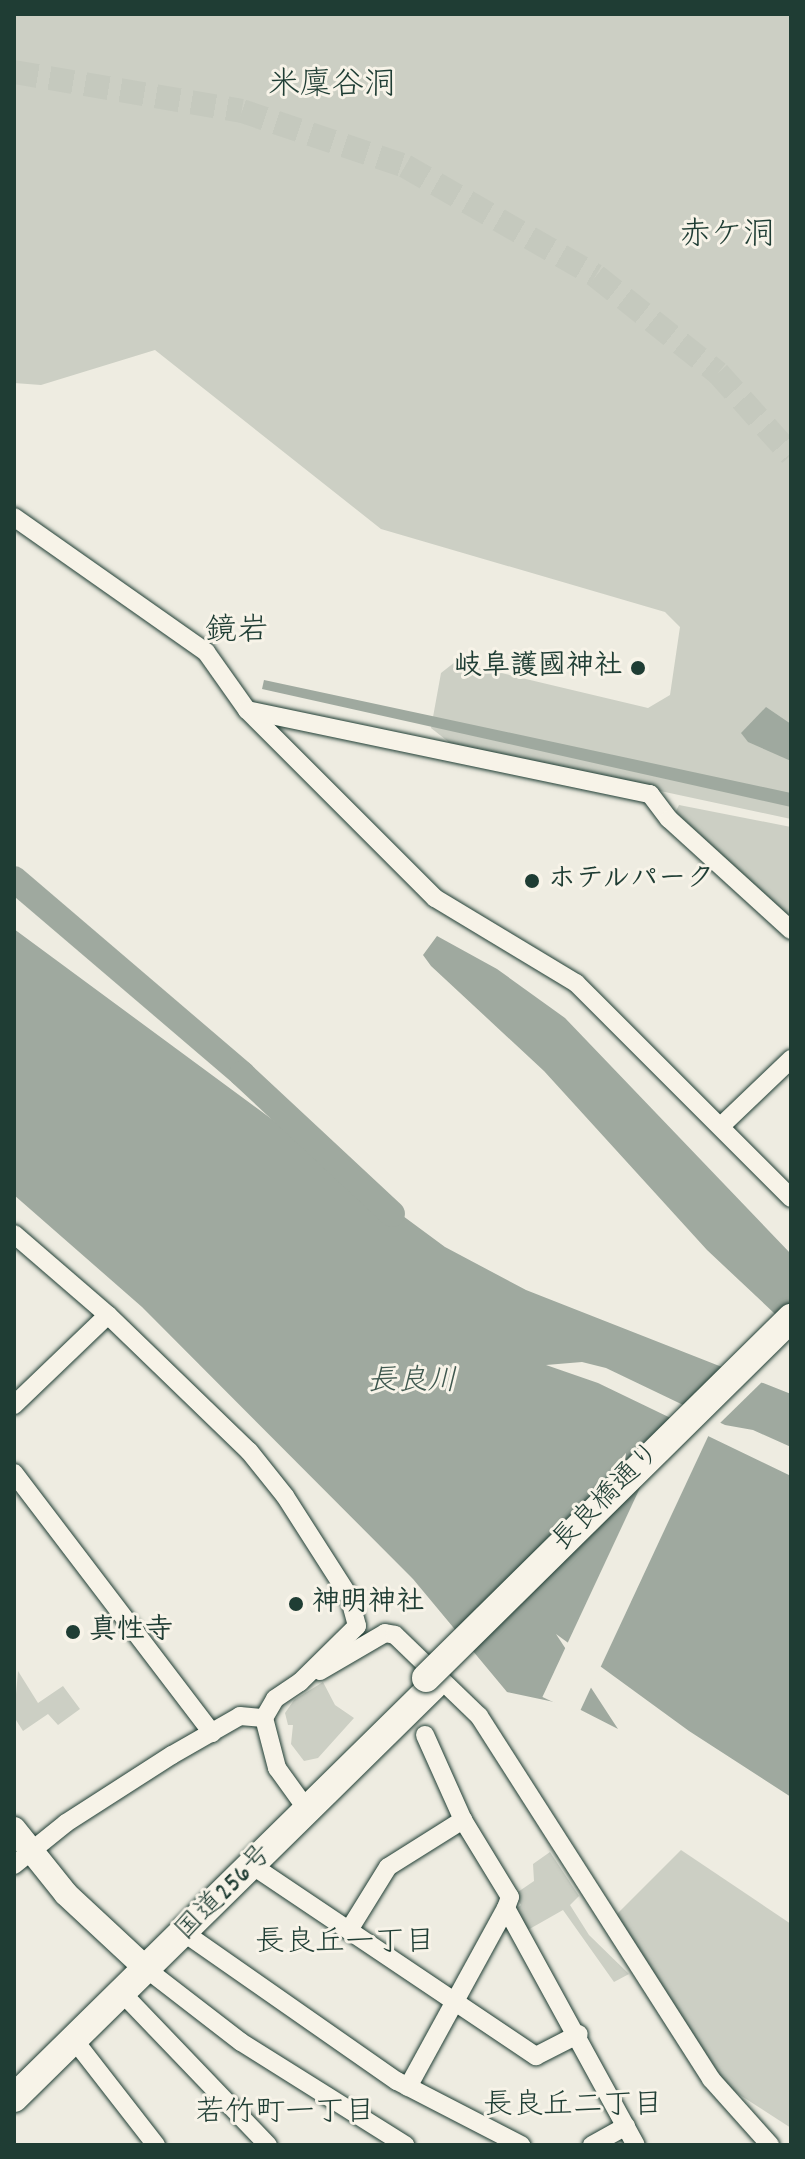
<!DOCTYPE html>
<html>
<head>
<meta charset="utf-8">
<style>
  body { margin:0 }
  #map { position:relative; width:805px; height:2159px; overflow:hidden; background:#eeece1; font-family:Dekko,"Klee One",sans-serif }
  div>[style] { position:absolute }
  .green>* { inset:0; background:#cccfc4 }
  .water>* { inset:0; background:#9fa99f }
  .pier>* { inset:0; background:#eeece1; transform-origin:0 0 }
  .river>* { height:26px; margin:-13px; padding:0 13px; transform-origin:13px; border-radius:13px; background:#9fa99f }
  .major-tunnel>* { height:24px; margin-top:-12px; transform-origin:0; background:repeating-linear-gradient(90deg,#c5c9be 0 24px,transparent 0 36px) }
  .roads { filter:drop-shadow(0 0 2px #1f3d34) drop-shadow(0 0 2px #1f3d34) }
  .minor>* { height:18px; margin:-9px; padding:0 9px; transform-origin:9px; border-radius:9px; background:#f7f3e8 }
  .major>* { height:24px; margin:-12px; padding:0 12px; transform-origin:12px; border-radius:12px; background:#f7f3e8 }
  .highway>* { height:28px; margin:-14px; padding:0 14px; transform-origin:14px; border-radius:14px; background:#f7f3e8 }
  .bridges { filter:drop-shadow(0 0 2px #1f3d34) drop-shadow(0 0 2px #1f3d34) }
  .highway-bridge>* { height:28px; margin:-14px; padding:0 14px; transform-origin:14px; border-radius:14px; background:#f7f3e8 }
  .dots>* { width:22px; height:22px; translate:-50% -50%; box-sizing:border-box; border:4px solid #f7f3e8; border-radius:50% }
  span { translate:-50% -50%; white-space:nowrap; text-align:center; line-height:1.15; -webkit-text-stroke:6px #f7f3e8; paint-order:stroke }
  .poi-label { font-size:28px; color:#1f3d34; font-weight:700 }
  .right { translate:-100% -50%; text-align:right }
  .left { translate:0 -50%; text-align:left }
  .street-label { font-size:28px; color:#1f3d34 }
  .water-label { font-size:30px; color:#3f584f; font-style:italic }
  .neighbourhood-label { font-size:30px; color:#1f3d34 }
  .quarter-label { font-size:32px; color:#1f3d34 }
  .frame { position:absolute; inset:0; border:16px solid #1f3d34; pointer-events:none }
</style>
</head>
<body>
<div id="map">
  <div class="green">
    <i style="clip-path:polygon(14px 14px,791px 14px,791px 819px,455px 747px,431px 728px,441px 673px,455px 662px,648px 708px,670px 695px,680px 627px,665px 612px,381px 529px,155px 350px,41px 385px,14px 383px)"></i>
    <i style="clip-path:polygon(679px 805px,791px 827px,791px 921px,674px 815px)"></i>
    <i style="clip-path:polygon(18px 1671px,38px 1703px,63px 1686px,80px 1709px,58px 1725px,48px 1714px,23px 1731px,14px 1717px)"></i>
    <i style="clip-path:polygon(323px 1682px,335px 1705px,354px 1718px,318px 1758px,304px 1761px,291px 1744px,293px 1725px,288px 1725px,285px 1713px,294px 1700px)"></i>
    <i style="clip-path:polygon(681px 1850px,791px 1924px,791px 2128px,729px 2088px,613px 1918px)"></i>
    <i style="clip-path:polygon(550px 1852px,579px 1896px,570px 1905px,589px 1935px,629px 1974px,614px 1982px,563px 1910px,526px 1931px,514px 1911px,521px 1905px,515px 1894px,534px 1881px,533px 1864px)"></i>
  </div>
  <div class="water">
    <i style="clip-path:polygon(264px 680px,791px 793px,791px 807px,262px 689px)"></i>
    <i style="clip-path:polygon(766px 707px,791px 724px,791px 761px,748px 742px,741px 733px)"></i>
    <i style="clip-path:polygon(14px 929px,445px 1247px,526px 1290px,791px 1394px,791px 1447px,753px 1430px,725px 1425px,606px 1368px,582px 1362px,546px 1365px,598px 1383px,791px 1476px,791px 1797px,689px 1731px,556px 1634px,618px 1729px,573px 1706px,507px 1692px,413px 1579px,142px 1307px,14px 1195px)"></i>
    <i style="clip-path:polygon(437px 936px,497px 969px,565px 1018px,791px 1254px,791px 1329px,707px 1250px,544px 1071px,431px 966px,423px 955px)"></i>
  </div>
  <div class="pier">
    <i style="clip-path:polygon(726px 1364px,765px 1379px,717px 1426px,681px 1409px)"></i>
    <i style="left:673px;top:1417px;width:40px;height:309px;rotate:25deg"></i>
  </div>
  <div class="river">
    <i style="left:14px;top:879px;width:300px;rotate:40.5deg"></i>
    <i style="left:242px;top:1074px;width:205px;rotate:43deg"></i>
  </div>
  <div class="major-tunnel">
    <i style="left:14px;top:72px;width:231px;rotate:9.7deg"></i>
    <i style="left:242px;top:111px;width:172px;rotate:18.6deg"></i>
    <i style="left:405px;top:166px;width:220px;rotate:29.9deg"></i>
    <i style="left:596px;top:276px;width:156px;rotate:38.5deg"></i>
    <i style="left:718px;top:373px;width:110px;rotate:48.3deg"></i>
  </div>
  <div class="roads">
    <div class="minor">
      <i style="left:14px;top:517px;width:235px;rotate:35.1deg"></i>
      <i style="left:206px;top:652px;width:71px;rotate:54.7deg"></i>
      <i style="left:247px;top:710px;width:266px;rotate:45deg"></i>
      <i style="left:435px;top:898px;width:165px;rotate:31.1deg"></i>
      <i style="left:576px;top:983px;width:304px;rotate:45deg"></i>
      <i style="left:247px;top:710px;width:412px;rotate:11.8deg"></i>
      <i style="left:650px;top:794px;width:31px;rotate:53deg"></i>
      <i style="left:669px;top:819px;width:165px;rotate:42.3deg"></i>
      <i style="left:721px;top:1126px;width:97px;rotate:-43.7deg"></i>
      <i style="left:14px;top:1234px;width:124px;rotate:40.8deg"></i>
      <i style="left:108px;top:1315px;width:196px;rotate:44deg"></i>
      <i style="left:249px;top:1451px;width:58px;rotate:51.3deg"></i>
      <i style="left:285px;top:1496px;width:119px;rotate:57.4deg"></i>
      <i style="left:349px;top:1596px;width:31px;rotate:75deg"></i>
      <i style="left:357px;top:1626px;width:80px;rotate:135.5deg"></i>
      <i style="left:300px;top:1682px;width:30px;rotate:146deg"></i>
      <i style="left:275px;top:1699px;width:22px;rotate:120deg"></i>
      <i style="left:264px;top:1718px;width:52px;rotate:75.4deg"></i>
      <i style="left:277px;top:1768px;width:53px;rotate:54.2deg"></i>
      <i style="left:14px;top:1405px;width:130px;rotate:-43.8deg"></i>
      <i style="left:14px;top:1473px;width:327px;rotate:52.7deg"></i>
      <i style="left:320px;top:1671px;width:75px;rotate:-30.3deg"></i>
      <i style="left:385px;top:1633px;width:10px;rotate:11deg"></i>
      <i style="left:395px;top:1635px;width:117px;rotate:44deg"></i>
      <i style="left:479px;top:1716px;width:431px;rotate:57.4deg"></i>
      <i style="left:711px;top:2079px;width:89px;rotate:48.2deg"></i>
      <i style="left:425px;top:1735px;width:93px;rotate:65.9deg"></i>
      <i style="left:463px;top:1820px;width:90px;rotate:58.6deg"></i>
      <i style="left:510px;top:1897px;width:12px;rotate:110deg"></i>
      <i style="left:506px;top:1908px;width:270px;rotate:61.3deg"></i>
      <i style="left:14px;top:1865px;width:67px;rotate:-38.9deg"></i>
      <i style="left:66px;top:1823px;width:126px;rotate:-32.7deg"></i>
      <i style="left:172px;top:1755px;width:78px;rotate:-29.8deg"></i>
      <i style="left:240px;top:1716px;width:24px;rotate:5deg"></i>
      <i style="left:253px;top:1866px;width:341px;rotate:33.9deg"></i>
      <i style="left:536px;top:2056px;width:48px;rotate:-27.1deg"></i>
      <i style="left:349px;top:1930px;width:74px;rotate:-58.2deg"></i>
      <i style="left:388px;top:1867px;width:89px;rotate:-32.1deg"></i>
      <i style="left:186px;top:1934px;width:257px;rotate:34.9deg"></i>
      <i style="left:397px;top:2081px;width:140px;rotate:27.3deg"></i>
      <i style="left:149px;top:1971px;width:116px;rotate:37.7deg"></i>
      <i style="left:241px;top:2042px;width:194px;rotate:32.1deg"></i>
      <i style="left:124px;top:1995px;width:208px;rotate:46.2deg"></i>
      <i style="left:75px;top:2041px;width:132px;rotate:52.1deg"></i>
      <i style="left:408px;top:2087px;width:204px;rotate:-61.3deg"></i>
      <i style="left:592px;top:2145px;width:39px;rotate:-29deg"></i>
    </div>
    <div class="major">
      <i style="left:14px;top:1829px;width:83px;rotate:51.3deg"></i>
      <i style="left:66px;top:1894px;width:113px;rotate:42.9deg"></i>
    </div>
    <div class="highway">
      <i style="left:14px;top:2098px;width:588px;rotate:-44.52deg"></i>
    </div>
  </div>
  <div class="bridges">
    <div class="highway-bridge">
      <i style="left:426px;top:1678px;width:513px;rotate:-44.6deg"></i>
    </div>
  </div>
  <div class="dots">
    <i style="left:638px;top:668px;background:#1f3d34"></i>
    <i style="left:532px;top:881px;background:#1f3d34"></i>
    <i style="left:296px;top:1604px;background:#1f3d34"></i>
    <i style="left:73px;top:1632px;background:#1f3d34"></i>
  </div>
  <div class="poi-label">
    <span class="right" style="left:622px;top:668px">岐阜護國神社</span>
    <span class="left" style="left:548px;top:881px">ホテルパーク</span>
    <span class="left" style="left:312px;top:1604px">神明神社</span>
    <span class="left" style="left:89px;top:1632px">真性寺</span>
  </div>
  <div class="street-label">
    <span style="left:608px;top:1498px;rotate:-45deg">長良橋通り</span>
    <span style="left:225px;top:1894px;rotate:-45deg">国道256号</span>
  </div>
  <div class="water-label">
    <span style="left:412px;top:1384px">長良川</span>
  </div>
  <div class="neighbourhood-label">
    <span style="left:345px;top:1945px">長良丘一丁目</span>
    <span style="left:573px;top:2108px">長良丘二丁目</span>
    <span style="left:285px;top:2115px">若竹町一丁目</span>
  </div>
  <div class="quarter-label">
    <span style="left:332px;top:87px">米廩谷洞</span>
    <span style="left:727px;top:237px">赤ケ洞</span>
    <span style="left:237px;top:633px">鏡岩</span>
  </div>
  <div class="frame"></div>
</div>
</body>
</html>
